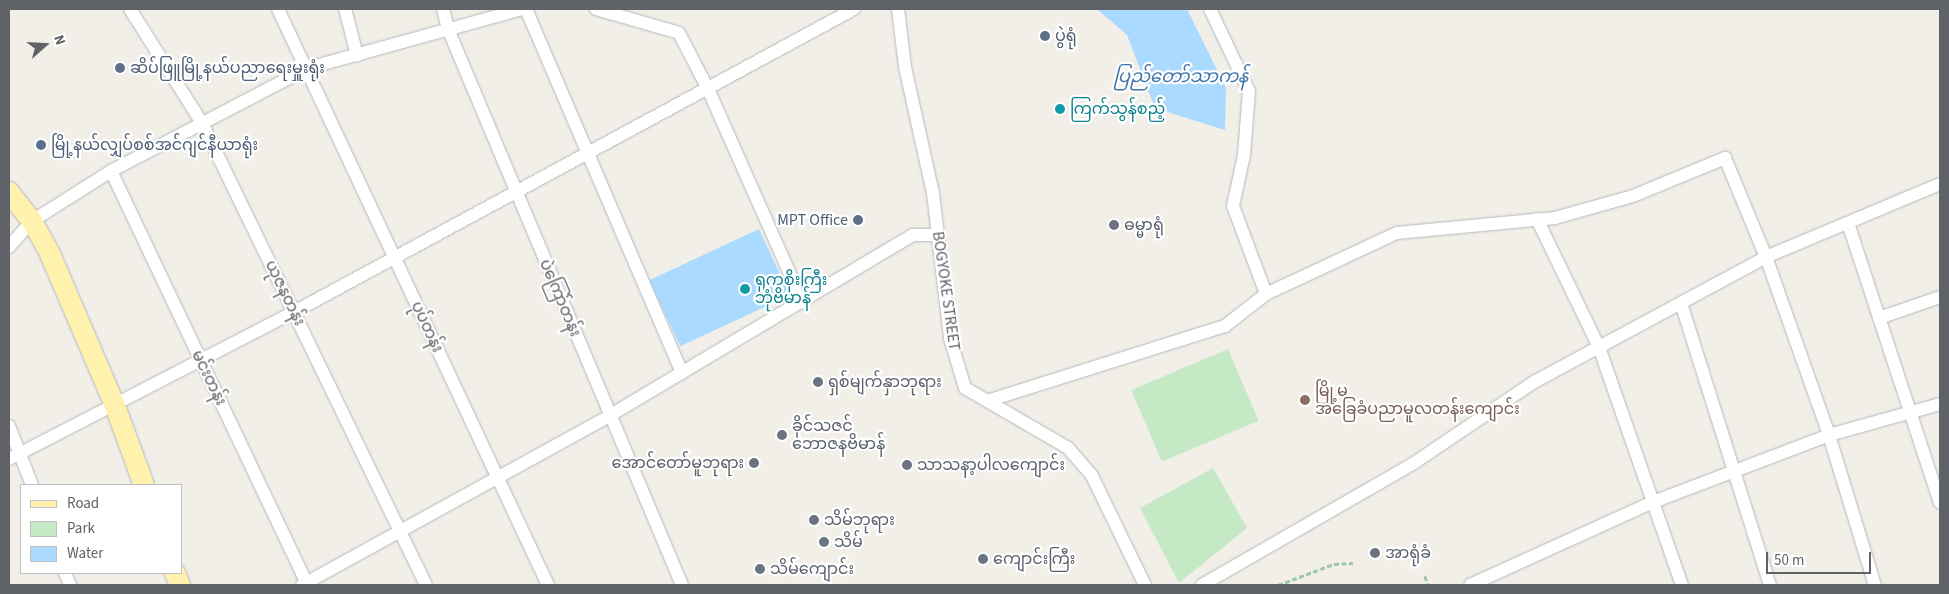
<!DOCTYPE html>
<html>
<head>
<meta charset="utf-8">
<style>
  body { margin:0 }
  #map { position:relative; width:1949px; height:594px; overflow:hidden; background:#f1efe8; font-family:"Source Sans 3","Noto Sans Myanmar",sans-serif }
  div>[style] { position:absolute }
  .green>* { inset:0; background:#c5e8c5; transform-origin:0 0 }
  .water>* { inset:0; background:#aadaff; transform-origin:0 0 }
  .path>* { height:2.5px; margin-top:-1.25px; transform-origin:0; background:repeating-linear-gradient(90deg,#9cc7a9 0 5px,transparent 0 7.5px) }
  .roads { filter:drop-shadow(0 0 1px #b5b8bc) drop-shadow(0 0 1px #b5b8bc) }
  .minor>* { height:12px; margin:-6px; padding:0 6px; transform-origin:6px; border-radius:6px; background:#fff }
  .primary>* { height:20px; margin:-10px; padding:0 10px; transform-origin:10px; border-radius:10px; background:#fff2af }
  .dots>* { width:14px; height:14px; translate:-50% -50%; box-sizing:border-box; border:2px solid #fff; border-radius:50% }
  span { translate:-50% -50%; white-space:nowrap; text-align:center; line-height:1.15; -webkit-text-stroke:4.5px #fff; paint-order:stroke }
  .service-label { font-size:16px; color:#4e5e75 }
  .left { translate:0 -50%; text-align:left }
  .right { translate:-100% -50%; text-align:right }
  .culture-label { font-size:16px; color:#0d838f }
  .worship-label { font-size:16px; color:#5b616d }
  .street-label { font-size:16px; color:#5f6368 }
  .education-label { font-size:16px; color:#785e54 }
  .water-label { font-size:18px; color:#4174aa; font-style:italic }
  .frame { position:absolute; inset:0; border:10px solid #5f6368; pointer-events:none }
  .legend { position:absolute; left:20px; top:484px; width:162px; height:90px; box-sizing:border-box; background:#fff; border:1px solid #bfc1c3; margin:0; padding:6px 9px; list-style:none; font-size:15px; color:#5f6368 }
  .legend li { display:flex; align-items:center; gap:10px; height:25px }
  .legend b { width:25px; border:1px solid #bfc1c3 }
  .north { position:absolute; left:20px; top:20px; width:50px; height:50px; -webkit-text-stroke:4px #fff; paint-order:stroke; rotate:71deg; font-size:14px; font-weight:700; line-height:20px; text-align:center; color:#5f6368 }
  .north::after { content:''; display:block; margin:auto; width:18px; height:22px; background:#5f6368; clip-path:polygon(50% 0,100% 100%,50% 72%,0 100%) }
  .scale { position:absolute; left:1766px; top:552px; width:105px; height:22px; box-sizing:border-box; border:2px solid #5f6368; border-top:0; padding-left:6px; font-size:15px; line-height:18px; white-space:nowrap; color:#5f6368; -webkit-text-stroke:4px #fff; paint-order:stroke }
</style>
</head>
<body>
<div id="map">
  <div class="green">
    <i style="left:1228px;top:349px;width:78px;height:105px;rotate:67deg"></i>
    <i style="clip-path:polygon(1213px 468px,1247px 528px,1179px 583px,1140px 508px)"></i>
  </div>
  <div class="water">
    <i style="clip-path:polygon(1097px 9px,1187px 9px,1226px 88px,1225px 130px,1155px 108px,1127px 35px)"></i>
    <i style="left:759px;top:229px;width:73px;height:121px;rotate:65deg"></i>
  </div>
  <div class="path">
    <i style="left:1425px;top:576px;width:9px;rotate:72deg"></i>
    <i style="left:1278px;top:585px;width:60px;rotate:-20.6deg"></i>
    <i style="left:1334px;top:564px;width:19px;rotate:-3deg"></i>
  </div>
  <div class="roads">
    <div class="minor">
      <i style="left:130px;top:9px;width:135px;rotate:57.7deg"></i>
      <i style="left:202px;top:123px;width:513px;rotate:64.13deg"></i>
      <i style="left:278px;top:9px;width:636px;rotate:64.89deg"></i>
      <i style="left:345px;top:9px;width:48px;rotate:75.4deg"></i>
      <i style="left:443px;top:9px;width:21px;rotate:76deg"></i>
      <i style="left:448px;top:29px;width:603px;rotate:67.18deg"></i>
      <i style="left:526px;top:9px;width:396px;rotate:66.8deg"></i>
      <i style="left:596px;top:9px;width:86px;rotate:16.1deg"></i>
      <i style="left:679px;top:33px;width:63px;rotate:62.6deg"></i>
      <i style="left:708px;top:89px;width:234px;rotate:66.1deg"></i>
      <i style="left:898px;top:9px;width:58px;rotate:83.1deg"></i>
      <i style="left:905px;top:67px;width:129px;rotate:77.5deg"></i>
      <i style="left:933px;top:193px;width:146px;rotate:83.3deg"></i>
      <i style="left:950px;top:338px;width:52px;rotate:73.3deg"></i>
      <i style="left:965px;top:388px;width:119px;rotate:30.2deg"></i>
      <i style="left:1068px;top:448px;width:37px;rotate:49deg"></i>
      <i style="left:1092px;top:476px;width:121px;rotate:64.1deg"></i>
      <i style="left:1210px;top:9px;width:91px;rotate:64.6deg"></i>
      <i style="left:1249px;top:91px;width:64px;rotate:94.5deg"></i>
      <i style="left:1244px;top:155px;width:52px;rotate:102.2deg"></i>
      <i style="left:1233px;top:206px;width:94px;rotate:69.4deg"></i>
      <i style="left:111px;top:171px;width:458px;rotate:64.6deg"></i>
      <i style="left:1537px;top:219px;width:142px;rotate:64.2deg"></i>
      <i style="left:1599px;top:347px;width:252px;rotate:70.8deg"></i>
      <i style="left:1848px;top:223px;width:294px;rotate:71.8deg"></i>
      <i style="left:9px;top:247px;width:35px;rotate:-49deg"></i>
      <i style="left:32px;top:221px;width:93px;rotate:-32.3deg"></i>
      <i style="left:111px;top:171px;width:222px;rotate:-27.6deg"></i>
      <i style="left:308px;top:68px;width:222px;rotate:-15.4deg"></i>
      <i style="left:1681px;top:303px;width:296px;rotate:72.5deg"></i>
      <i style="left:1879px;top:318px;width:65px;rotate:-19deg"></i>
      <i style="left:987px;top:401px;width:250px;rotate:-17.5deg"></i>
      <i style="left:1225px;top:326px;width:52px;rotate:-38deg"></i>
      <i style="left:1266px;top:294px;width:145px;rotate:-25deg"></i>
      <i style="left:1397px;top:233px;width:159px;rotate:-5.4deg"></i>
      <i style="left:1555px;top:218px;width:81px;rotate:-15.8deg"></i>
      <i style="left:1633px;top:196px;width:100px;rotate:-22.4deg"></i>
      <i style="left:1725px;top:158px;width:107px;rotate:67.5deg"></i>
      <i style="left:1766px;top:257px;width:189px;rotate:70.5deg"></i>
      <i style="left:1829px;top:435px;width:157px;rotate:73deg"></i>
      <i style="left:9px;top:426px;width:63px;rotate:68.7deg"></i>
      <i style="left:9px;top:459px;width:321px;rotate:-27.3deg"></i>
      <i style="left:294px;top:312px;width:637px;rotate:-28.42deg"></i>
      <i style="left:65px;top:573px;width:13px;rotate:67deg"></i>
      <i style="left:302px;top:585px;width:350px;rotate:-28.8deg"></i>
      <i style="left:609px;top:416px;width:354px;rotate:-30.8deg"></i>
      <i style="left:913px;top:235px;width:25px"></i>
      <i style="left:1202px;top:585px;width:245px;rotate:-29.9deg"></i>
      <i style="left:1414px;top:463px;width:145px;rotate:-34deg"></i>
      <i style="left:1534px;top:382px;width:264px;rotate:-28.3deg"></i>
      <i style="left:1766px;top:257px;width:189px;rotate:-22.8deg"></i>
      <i style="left:1470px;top:585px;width:201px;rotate:-24.4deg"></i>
      <i style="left:1653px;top:502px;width:188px;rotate:-20.8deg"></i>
      <i style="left:1829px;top:435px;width:115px;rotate:-15.6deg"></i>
    </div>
    <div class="primary">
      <i style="left:9px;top:192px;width:37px;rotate:52deg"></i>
      <i style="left:32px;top:221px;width:38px;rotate:61deg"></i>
      <i style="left:50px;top:254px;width:165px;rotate:66.8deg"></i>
      <i style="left:115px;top:406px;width:84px;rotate:69.8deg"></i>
      <i style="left:175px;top:573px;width:13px;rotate:67deg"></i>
    </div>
  </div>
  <div class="dots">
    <i style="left:1045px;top:36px;background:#5c6f8a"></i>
    <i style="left:120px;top:68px;background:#5c6f8a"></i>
    <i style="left:1060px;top:109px;background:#0f9aa8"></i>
    <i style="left:41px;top:145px;background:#5c6f8a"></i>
    <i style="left:858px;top:220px;background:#5c6f8a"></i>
    <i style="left:1114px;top:225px;background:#6b7280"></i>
    <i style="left:745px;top:289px;background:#0f9aa8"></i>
    <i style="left:818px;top:382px;background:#6b7280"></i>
    <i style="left:1305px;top:400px;background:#8d6e63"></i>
    <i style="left:782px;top:435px;background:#6b7280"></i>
    <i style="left:754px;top:463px;background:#6b7280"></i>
    <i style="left:907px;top:465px;background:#6b7280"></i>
    <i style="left:814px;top:520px;background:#6b7280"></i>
    <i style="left:824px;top:542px;background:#6b7280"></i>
    <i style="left:1375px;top:553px;background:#6b7280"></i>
    <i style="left:983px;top:559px;background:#6b7280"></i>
    <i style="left:760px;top:569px;background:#6b7280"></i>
  </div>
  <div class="service-label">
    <span class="left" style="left:1055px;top:36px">ပွဲရုံ</span>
    <span class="left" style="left:130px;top:68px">ဆိပ်ဖြူမြို့နယ်ပညာရေးမှူးရုံး</span>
    <span class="left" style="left:51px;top:145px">မြို့နယ်လျှပ်စစ်အင်ဂျင်နီယာရုံး</span>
    <span class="right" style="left:848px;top:220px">MPT Office</span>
  </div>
  <div class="culture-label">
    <span class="left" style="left:1070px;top:109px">ကြက်သွန်စည့်</span>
    <span class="left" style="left:755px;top:289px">ရုက္ခစိုးကြီး<br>ဘုံဗိမာန်</span>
  </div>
  <div class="worship-label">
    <span class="left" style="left:1124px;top:225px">ဓမ္မာရုံ</span>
    <span class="left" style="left:828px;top:382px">ရှစ်မျက်နှာဘုရား</span>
    <span class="left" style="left:792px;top:435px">ခိုင်သဇင်<br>ဘောဇနဗိမာန်</span>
    <span class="right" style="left:744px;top:463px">အောင်တော်မူဘုရား</span>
    <span class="left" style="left:917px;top:465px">သာသနာ့ပါလကျောင်း</span>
    <span class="left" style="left:824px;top:520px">သိမ်ဘုရား</span>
    <span class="left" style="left:834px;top:542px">သိမ်</span>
    <span class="left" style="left:1385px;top:553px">အာရုံခံ</span>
    <span class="left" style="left:993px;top:559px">ကျောင်းကြီး</span>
    <span class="left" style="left:770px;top:569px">သိမ်ကျောင်း</span>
  </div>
  <div class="street-label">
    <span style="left:946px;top:291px;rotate:82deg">BOGYOKE STREET</span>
    <span style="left:285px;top:293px;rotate:64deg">ယုဇနတန်း</span>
    <span style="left:560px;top:298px;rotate:67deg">ပဲကြော်တန်း</span>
    <span style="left:427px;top:327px;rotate:65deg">ပုပ်တန်း</span>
    <span style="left:209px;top:378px;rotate:64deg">မင်းတန်း</span>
  </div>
  <div class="education-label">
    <span class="left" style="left:1315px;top:400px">မြို့မ<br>အခြေခံပညာမူလတန်းကျောင်း</span>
  </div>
  <div class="water-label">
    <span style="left:1181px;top:77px">ပြည်တော်သာကန်</span>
  </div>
  <div class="frame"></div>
  <ul class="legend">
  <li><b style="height:6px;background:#fff2af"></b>Road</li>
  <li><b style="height:14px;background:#c5e8c5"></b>Park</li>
  <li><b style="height:14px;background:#aadaff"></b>Water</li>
  </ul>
  <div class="north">N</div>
  <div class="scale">50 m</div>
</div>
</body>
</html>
